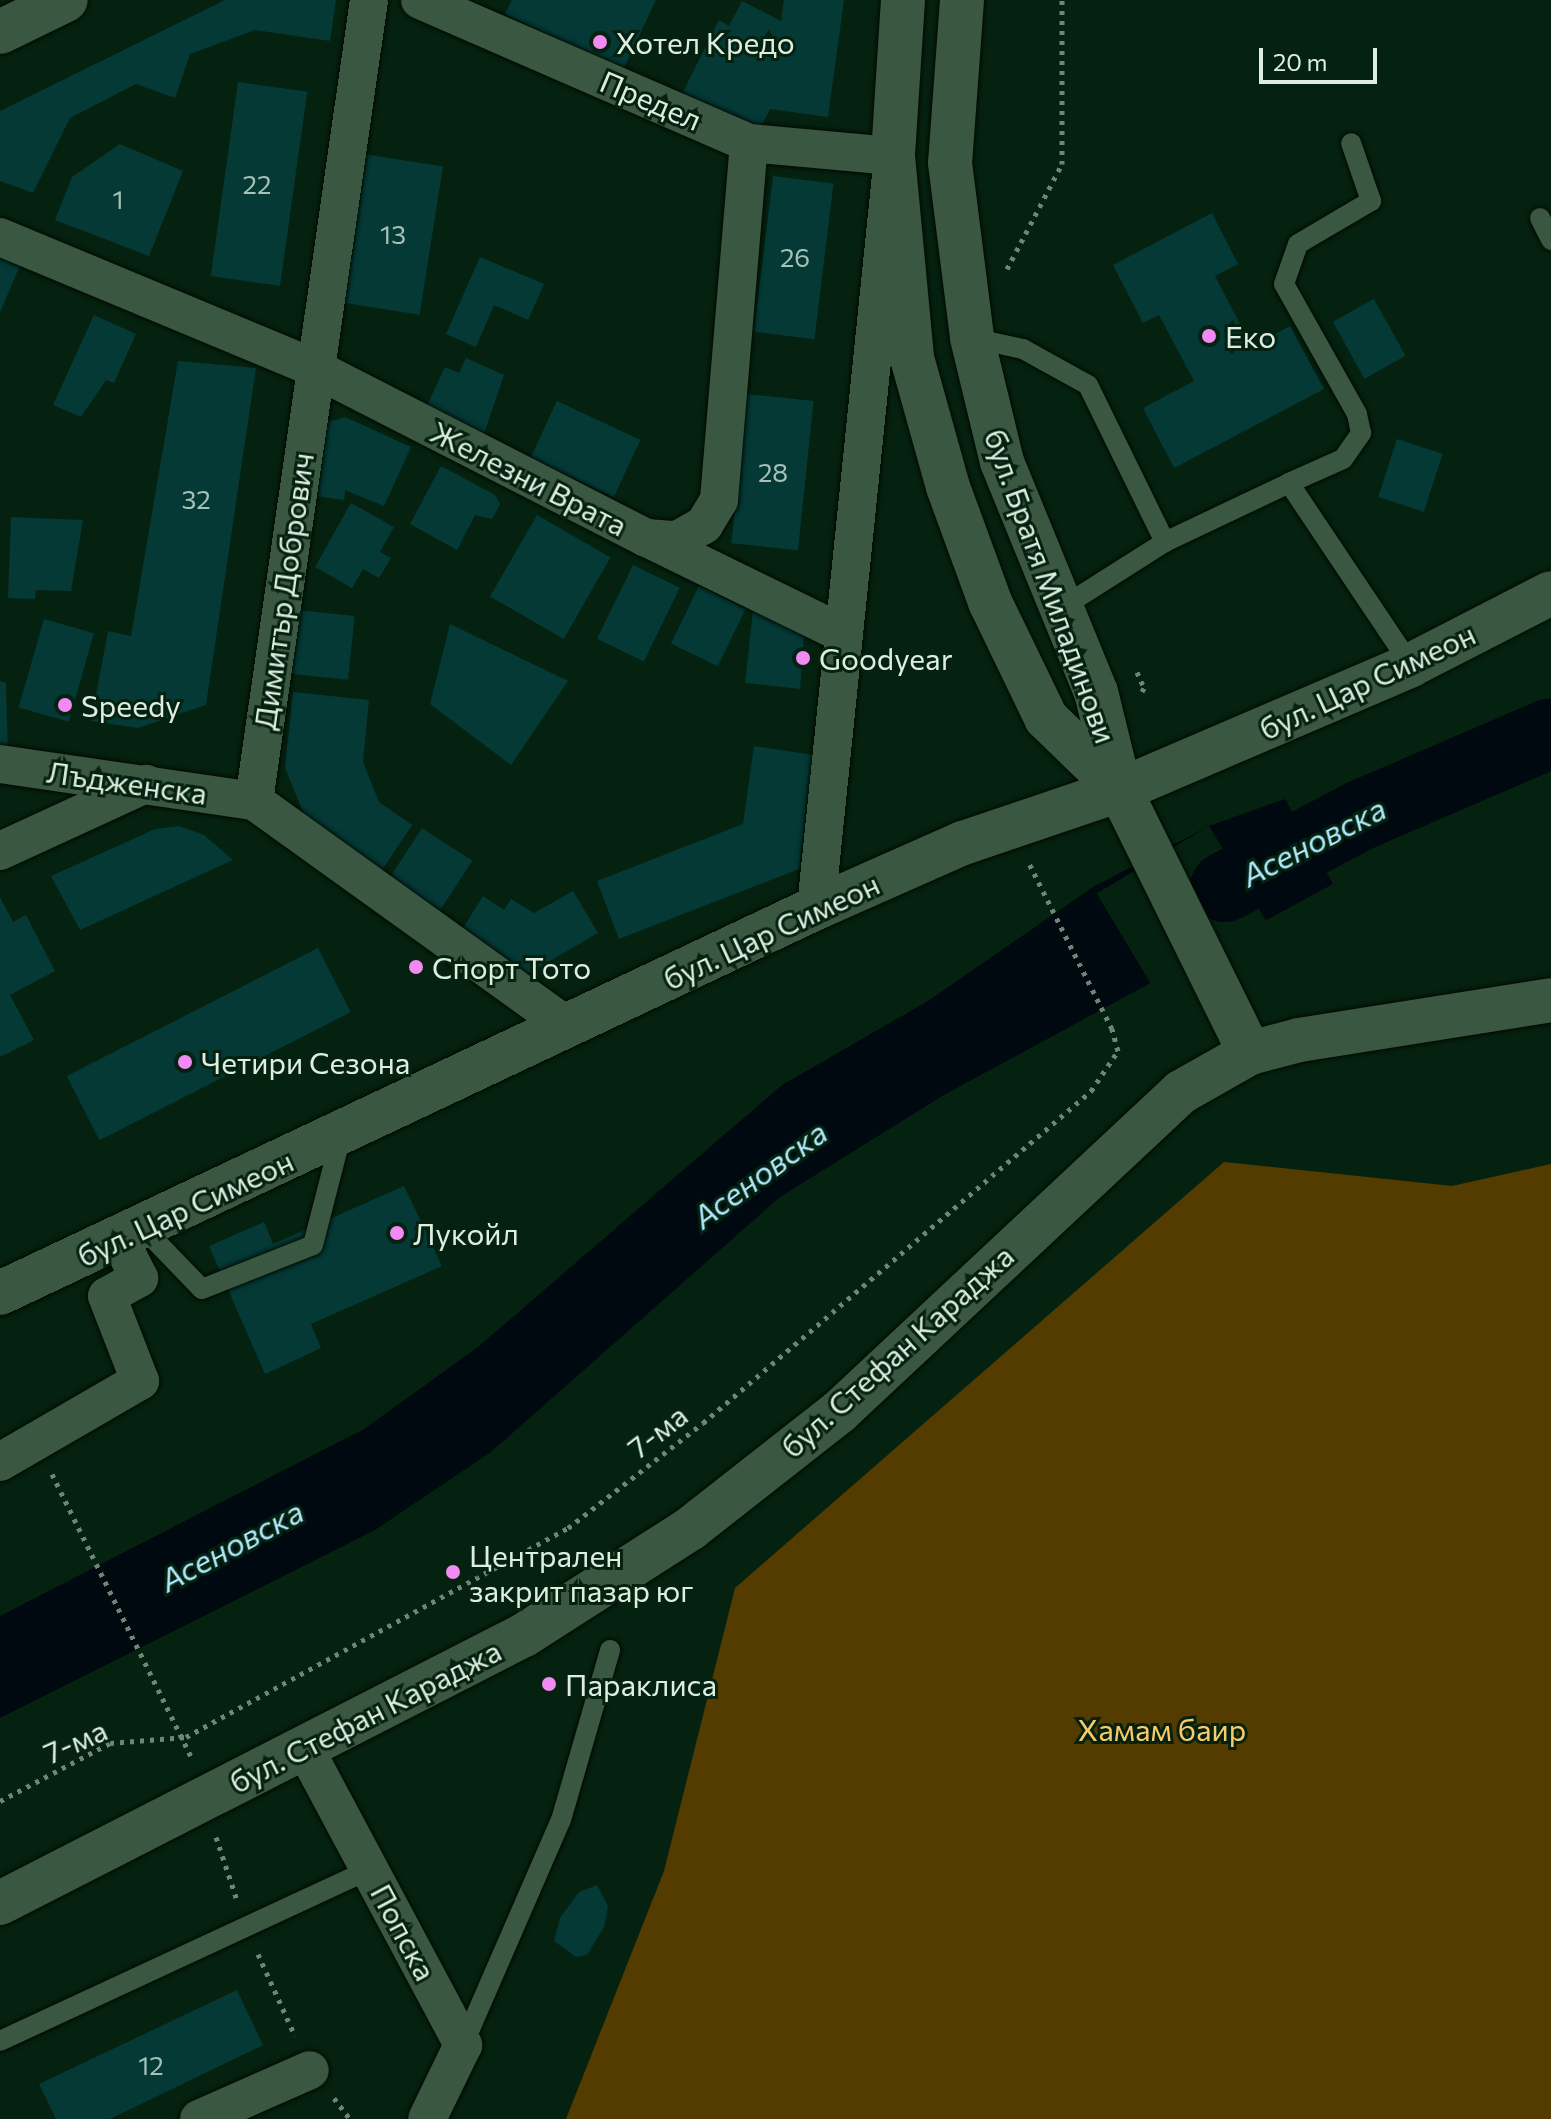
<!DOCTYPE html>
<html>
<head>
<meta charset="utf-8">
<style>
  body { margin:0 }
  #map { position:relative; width:1551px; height:2119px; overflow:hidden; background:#052210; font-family:Commissioner,sans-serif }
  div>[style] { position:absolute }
  .green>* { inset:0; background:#543c00 }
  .water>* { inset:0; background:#00090f }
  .pier>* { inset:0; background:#052210; transform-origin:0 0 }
  .river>* { height:70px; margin:-35px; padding:0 35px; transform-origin:35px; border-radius:35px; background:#00090f }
  .building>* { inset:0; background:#043936; transform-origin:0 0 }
  .path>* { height:5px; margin-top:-2.5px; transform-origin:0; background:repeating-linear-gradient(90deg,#6f8677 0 4px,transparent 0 10px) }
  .roads { filter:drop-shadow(0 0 2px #000b01) drop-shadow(0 0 2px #000b01) }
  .lane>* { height:20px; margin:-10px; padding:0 10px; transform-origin:10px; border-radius:10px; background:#3a5742 }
  .street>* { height:38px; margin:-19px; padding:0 19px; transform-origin:19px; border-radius:19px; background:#3a5742 }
  .secondary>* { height:44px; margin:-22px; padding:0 22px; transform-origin:22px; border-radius:22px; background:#3a5742 }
  .dots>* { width:22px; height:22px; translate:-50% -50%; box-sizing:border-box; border:4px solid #052210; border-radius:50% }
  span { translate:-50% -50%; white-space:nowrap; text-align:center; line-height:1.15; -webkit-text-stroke:6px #052210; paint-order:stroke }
  .number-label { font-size:26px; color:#a7c1b6 }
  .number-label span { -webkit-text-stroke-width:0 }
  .poi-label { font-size:30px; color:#ddeee1 }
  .left { translate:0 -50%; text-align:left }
  .street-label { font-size:30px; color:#ddeee1 }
  .park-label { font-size:30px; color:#faca69 }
  .water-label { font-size:32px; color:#b0e8fc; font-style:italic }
  .scale { position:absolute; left:1259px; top:48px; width:118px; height:36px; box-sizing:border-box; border:4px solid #ddeee1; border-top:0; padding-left:10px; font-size:24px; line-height:28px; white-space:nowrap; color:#ddeee1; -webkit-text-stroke:6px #052210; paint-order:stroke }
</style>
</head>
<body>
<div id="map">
  <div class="green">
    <i style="clip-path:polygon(1224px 1162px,1452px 1186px,1551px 1164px,1551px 2119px,566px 2119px,664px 1871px,735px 1588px)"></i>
  </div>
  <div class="water">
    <i style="clip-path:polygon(1285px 799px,1333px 884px,944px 1095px,780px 1197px,491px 1452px,375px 1530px,0 1718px,0 1616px,364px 1429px,478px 1347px,782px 1085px,928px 1001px,1093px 887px,1209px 826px)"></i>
  </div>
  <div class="pier">
    <i style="left:1209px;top:826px;width:114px;height:131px;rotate:59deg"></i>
  </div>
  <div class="river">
    <i style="left:1225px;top:887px;width:154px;rotate:-27.9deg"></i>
    <i style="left:1361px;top:815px;width:207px;rotate:-23.3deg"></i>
  </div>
  <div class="building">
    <i style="clip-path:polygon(225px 0,336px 0,330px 41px,255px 30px,190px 54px,175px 98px,136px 84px,70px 118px,33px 193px,0 181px,0 111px)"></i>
    <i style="clip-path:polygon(512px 0,656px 0,623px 70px,505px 14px)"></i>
    <i style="clip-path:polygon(784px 0,844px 0,828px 117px,770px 109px,755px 138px,679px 100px,719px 20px,729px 26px,742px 1px,781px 21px)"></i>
    <i style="left:238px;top:82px;width:70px;height:196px;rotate:8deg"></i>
    <i style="clip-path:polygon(120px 144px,183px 171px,149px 256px,55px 220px,72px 177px)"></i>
    <i style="left:364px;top:154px;width:80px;height:150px;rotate:9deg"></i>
    <i style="left:773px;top:176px;width:61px;height:157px;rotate:7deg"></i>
    <i style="clip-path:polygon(1212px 213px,1238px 264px,1215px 276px,1252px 347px,1290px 326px,1324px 389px,1174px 468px,1143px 408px,1194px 381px,1159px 315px,1143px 323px,1113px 265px)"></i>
    <i style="clip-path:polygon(0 257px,20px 266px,0 312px)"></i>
    <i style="clip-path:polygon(480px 257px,544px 284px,528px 320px,494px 305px,476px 347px,446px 334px)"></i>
    <i style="left:1374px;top:299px;width:65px;height:47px;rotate:61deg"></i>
    <i style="clip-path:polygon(94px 315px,136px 334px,114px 383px,106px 380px,81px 417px,53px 405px)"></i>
    <i style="clip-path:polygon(466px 358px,504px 375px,483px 437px,424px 412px,445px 367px,459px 373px)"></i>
    <i style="clip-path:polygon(178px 361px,256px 368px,206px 705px,138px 728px,91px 721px,108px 631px,131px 636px)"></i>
    <i style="left:747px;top:394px;width:67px;height:150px;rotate:6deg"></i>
    <i style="left:557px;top:401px;width:92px;height:63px;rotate:25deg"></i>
    <i style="clip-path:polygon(345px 417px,411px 447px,384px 506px,345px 490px,344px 500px,315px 496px,325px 423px)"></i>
    <i style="left:1397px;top:439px;width:48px;height:61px;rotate:18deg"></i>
    <i style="clip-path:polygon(441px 466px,495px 495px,500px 504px,492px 519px,475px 515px,457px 550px,410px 524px)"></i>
    <i style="clip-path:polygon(351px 503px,394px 527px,380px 552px,391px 558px,379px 578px,363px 569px,352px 588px,315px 567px)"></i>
    <i style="left:537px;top:515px;width:85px;height:94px;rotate:30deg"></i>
    <i style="clip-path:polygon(11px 517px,83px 520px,71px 591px,36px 590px,35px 599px,8px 598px)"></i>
    <i style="left:633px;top:565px;width:52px;height:82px;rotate:26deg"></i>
    <i style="left:699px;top:586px;width:52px;height:64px;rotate:26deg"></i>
    <i style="clip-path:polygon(754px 601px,805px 620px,800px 689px,745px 683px)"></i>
    <i style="left:297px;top:610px;width:58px;height:64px;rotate:6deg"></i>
    <i style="left:44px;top:619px;width:52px;height:92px;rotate:16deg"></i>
    <i style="clip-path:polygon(450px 624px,568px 681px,511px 765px,430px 704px)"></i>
    <i style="clip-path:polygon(0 681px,6px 683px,8px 757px,0 756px)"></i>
    <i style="clip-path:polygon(293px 692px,369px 700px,363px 762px,379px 802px,412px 825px,378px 876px,310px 829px,285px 768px)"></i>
    <i style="clip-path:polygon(754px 746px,814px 755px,799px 869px,619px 939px,597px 881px,743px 824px)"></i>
    <i style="clip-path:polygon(179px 826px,204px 835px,233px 860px,80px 930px,51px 876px,155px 829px)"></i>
    <i style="left:422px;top:828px;width:60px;height:64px;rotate:33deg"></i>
    <i style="clip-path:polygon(573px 891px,598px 933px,517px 980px,455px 941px,483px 896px,504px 910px,511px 899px,534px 913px)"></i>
    <i style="clip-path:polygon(0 897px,13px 922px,26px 915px,55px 971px,10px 995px,34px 1040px,0 1057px)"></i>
    <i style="left:318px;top:948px;width:72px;height:282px;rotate:63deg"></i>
    <i style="clip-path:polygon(404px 1186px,442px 1266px,311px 1324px,321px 1348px,265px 1374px,209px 1246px,264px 1222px,273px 1244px)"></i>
    <i style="clip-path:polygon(597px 1885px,608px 1906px,604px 1927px,587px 1955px,576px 1957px,554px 1941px,560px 1918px,579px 1892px)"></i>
    <i style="clip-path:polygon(237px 1990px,263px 2045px,110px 2119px,56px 2119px,39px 2084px)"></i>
  </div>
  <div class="path">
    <i style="left:1007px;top:269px;width:119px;rotate:-62.4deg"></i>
    <i style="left:1062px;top:164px;width:164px;rotate:-90deg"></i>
    <i style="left:1137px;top:672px;width:17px;rotate:66deg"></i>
    <i style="left:1144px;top:688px;width:8px;rotate:120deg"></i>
    <i style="left:52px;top:1474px;width:318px;rotate:63.8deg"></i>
    <i style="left:0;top:1801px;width:124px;rotate:-27.8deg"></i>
    <i style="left:110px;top:1743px;width:76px;rotate:-4.5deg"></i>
    <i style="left:186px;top:1737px;width:435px;rotate:-28.7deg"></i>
    <i style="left:568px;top:1528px;width:171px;rotate:-37.9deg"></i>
    <i style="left:703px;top:1423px;width:511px;rotate:-40.55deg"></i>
    <i style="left:1091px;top:1091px;width:48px;rotate:-56deg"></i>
    <i style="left:1118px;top:1051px;width:23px;rotate:-105deg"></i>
    <i style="left:1112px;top:1029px;width:186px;rotate:-116.6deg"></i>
    <i style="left:216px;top:1837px;width:66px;rotate:71.6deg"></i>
    <i style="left:258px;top:1954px;width:90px;rotate:65.7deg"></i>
    <i style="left:334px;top:2098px;width:26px;rotate:53deg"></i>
  </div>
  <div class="roads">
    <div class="lane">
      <i style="left:1540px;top:218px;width:25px;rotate:63deg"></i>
      <i style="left:972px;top:338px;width:52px;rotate:12.2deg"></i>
      <i style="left:1023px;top:349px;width:74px;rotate:29deg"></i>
      <i style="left:1088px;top:385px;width:175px;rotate:63.9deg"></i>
      <i style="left:1289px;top:483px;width:59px;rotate:-24deg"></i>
      <i style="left:1343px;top:459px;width:32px;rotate:-55deg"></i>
      <i style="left:1361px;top:433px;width:19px;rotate:-102deg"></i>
      <i style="left:1357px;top:414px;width:149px;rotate:-119.3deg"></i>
      <i style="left:1284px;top:284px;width:42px;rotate:-70.7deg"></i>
      <i style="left:1298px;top:244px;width:85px;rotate:-30.5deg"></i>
      <i style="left:1371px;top:201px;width:61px;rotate:-109deg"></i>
      <i style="left:1061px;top:608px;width:123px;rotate:-32.4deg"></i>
      <i style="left:1165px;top:542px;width:137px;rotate:-25.4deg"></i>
      <i style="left:1289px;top:483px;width:219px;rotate:56.2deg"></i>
      <i style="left:144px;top:1229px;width:83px;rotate:46deg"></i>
      <i style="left:202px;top:1289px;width:119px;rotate:-21.6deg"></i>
      <i style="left:313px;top:1245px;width:113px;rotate:-75.6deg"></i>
      <i style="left:0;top:2041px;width:408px;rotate:-24.9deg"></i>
      <i style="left:463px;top:2045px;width:245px;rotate:-66.5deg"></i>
      <i style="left:561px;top:1820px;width:177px;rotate:-73.9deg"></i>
    </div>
    <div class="street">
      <i style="left:420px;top:0;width:359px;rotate:23.5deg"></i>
      <i style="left:749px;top:143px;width:145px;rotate:5.2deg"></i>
      <i style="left:893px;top:156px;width:756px;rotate:95.85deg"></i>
      <i style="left:0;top:237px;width:340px;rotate:22.6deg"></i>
      <i style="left:314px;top:368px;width:373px;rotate:27.1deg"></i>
      <i style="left:646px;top:538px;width:31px;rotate:4deg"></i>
      <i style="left:677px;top:540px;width:31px;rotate:-29deg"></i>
      <i style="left:704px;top:525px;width:29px;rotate:-59deg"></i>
      <i style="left:719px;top:500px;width:358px;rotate:-85.2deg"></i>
      <i style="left:649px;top:539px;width:217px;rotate:26deg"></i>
      <i style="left:0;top:764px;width:257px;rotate:8.3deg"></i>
      <i style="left:254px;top:801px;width:387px;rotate:35.7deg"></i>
      <i style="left:254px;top:801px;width:809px;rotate:-81.83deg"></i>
      <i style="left:0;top:851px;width:161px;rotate:-24.7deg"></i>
      <i style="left:0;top:1462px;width:162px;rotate:-30.1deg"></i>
      <i style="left:140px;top:1381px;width:91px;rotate:-111.2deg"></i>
      <i style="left:107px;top:1296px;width:37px;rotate:-29deg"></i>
      <i style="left:139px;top:1278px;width:42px;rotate:-116.6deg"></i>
      <i style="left:304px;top:1747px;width:338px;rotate:61.9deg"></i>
      <i style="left:463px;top:2045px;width:82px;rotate:115.9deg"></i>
      <i style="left:199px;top:2119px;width:121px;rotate:-23.8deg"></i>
    </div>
    <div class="secondary">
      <i style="left:903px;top:0;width:156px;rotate:93.7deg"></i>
      <i style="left:893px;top:156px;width:203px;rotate:84.6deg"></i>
      <i style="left:912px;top:358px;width:134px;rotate:74.4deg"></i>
      <i style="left:948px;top:487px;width:122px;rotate:69.9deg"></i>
      <i style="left:990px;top:602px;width:129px;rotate:64.2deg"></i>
      <i style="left:1046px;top:718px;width:103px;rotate:44.2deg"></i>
      <i style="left:962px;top:0;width:163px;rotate:94.2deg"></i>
      <i style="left:950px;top:163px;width:176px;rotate:82.8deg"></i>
      <i style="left:972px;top:338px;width:128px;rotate:76.4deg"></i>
      <i style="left:1002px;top:462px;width:248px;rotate:67.8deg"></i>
      <i style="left:1096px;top:692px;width:101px;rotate:76.2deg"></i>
      <i style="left:1120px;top:790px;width:293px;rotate:63.7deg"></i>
      <i style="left:0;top:32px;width:73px;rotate:-25.9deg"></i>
      <i style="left:0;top:1293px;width:902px;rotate:-25.26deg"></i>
      <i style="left:816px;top:908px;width:161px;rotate:-23.9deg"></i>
      <i style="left:963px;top:843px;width:166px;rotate:-18.7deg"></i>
      <i style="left:1120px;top:790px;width:317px;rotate:-23.2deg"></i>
      <i style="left:1411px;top:665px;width:157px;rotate:-27.2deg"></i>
      <i style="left:0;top:1903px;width:589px;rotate:-27.09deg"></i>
      <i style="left:524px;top:1635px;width:198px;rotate:-32.6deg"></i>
      <i style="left:691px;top:1528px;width:188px;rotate:-38.1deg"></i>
      <i style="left:839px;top:1412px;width:468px;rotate:-43.1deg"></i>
      <i style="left:1181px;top:1092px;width:79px;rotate:-29.5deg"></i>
      <i style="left:1250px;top:1053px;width:51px;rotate:-14.9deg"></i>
      <i style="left:1299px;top:1040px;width:255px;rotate:-9deg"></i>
    </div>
  </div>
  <div class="dots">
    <i style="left:600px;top:42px;background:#f28af3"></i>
    <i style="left:1209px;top:336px;background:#f28af3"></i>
    <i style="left:803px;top:658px;background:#f28af3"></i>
    <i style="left:65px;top:705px;background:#f28af3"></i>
    <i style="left:416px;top:967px;background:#f28af3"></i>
    <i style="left:185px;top:1062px;background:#f28af3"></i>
    <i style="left:397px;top:1233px;background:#f28af3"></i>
    <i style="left:453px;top:1572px;background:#f28af3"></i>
    <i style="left:549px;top:1684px;background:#f28af3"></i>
  </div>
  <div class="number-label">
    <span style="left:257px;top:184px">22</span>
    <span style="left:118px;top:199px">1</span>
    <span style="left:393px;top:234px">13</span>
    <span style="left:795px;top:257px">26</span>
    <span style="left:773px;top:472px">28</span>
    <span style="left:196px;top:499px">32</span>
    <span style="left:151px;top:2065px">12</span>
  </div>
  <div class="poi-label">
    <span class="left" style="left:616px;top:42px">Хотел Кредо</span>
    <span class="left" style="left:1225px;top:336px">Еко</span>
    <span class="left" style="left:819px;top:658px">Goodyear</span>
    <span class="left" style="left:81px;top:705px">Speedy</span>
    <span class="left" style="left:432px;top:967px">Спорт Тото</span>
    <span class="left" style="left:201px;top:1062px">Четири Сезона</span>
    <span class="left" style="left:413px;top:1233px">Лукойл</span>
    <span class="left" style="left:469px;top:1572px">Централен<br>закрит пазар юг</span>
    <span class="left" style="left:565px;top:1684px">Параклиса</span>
  </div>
  <div class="street-label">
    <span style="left:651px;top:100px;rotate:23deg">Предел</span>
    <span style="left:529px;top:478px;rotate:27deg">Железни Врата</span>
    <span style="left:1051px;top:586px;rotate:70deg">бул. Братя Миладинови</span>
    <span style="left:283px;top:591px;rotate:-82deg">Димитър Добрович</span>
    <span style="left:1367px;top:681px;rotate:-25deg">бул. Цар Симеон</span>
    <span style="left:127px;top:782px;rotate:8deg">Лъдженска</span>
    <span style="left:771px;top:931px;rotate:-25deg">бул. Цар Симеон</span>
    <span style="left:185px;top:1208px;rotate:-25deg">бул. Цар Симеон</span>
    <span style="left:897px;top:1351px;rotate:-42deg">бул. Стефан Караджа</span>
    <span style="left:657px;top:1431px;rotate:-38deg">7-ма</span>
    <span style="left:365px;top:1716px;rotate:-27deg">бул. Стефан Караджа</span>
    <span style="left:75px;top:1741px;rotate:-24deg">7-ма</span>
    <span style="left:404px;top:1932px;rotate:62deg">Попска</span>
  </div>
  <div class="park-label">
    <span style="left:1162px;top:1729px">Хамам баир</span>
  </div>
  <div class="water-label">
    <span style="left:1313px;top:841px;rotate:-27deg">Асеновска</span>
    <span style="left:759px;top:1174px;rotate:-36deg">Асеновска</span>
    <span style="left:231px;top:1545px;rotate:-28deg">Асеновска</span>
  </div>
  <div class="scale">20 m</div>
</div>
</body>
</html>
